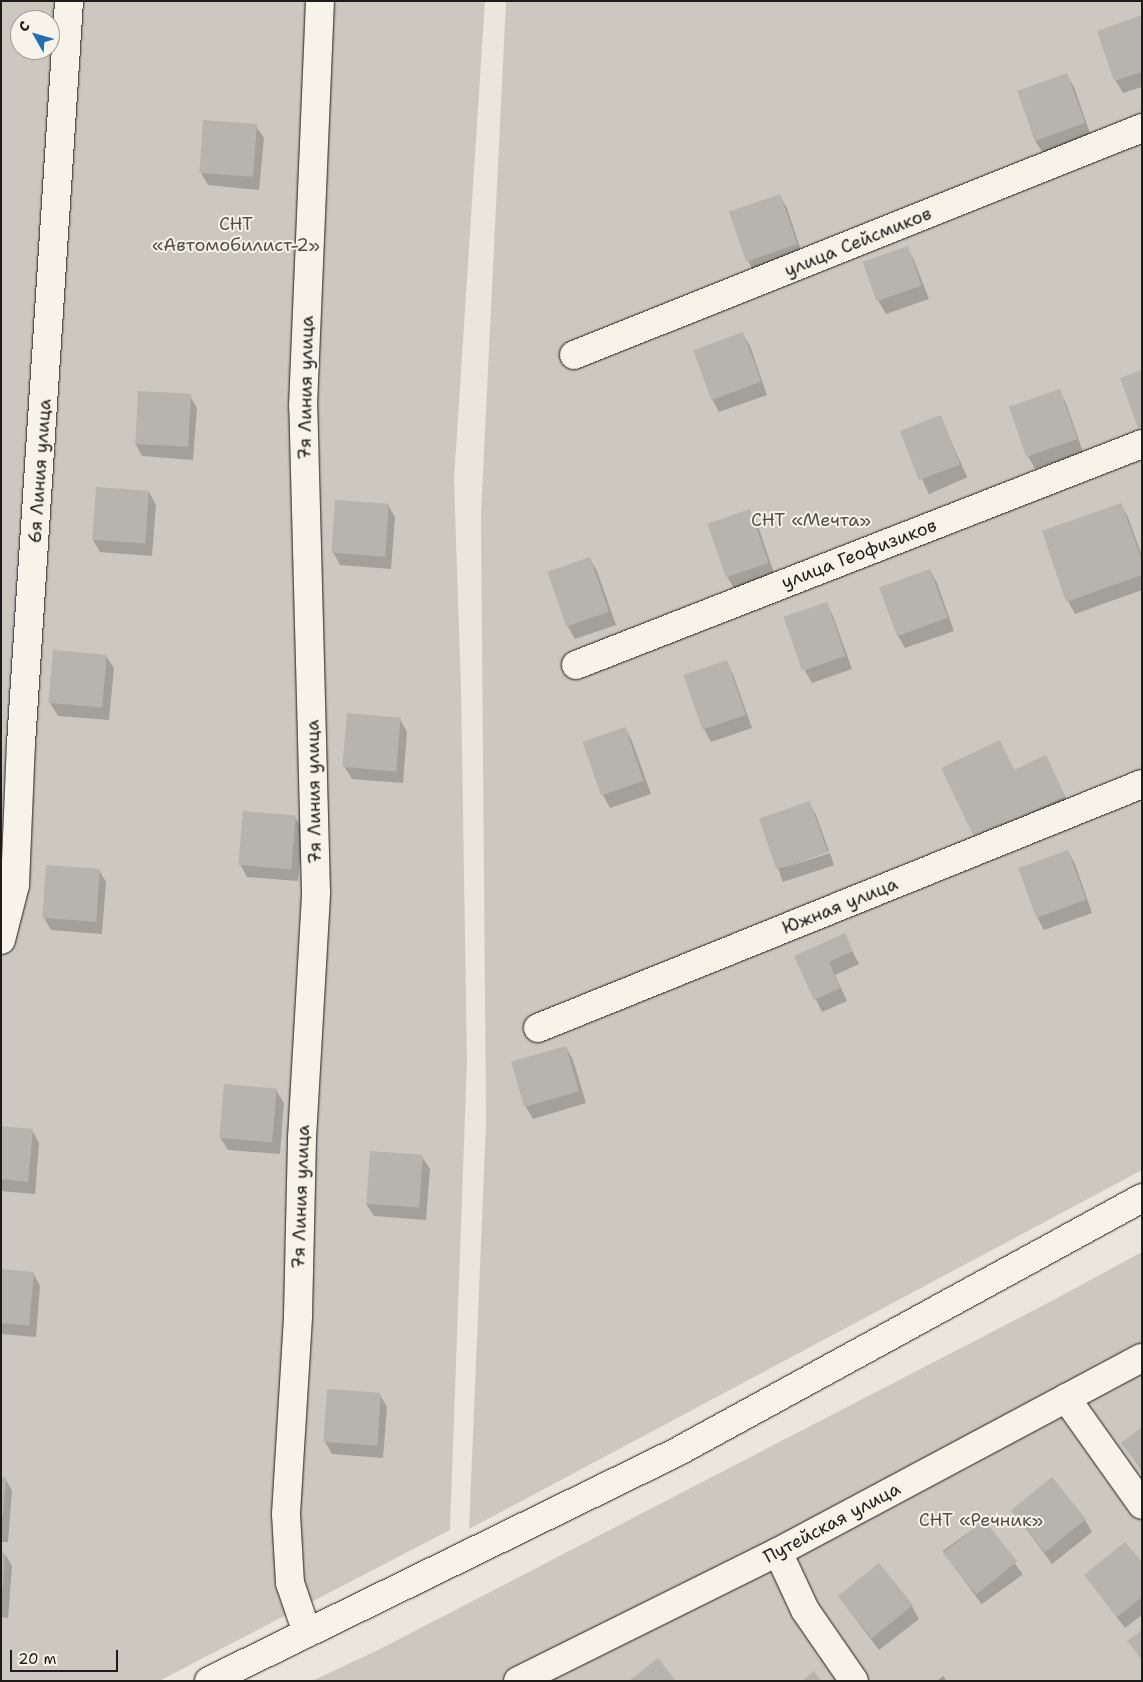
<!DOCTYPE html>
<html>
<head>
<meta charset="utf-8">
<style>
  body { margin:0 }
  #map { position:relative; width:1143px; height:1682px; overflow:hidden; background:#eae6dc; font-family:"Shantell Sans",sans-serif }
  div>[style] { position:absolute }
  .green>* { inset:0; background:#ccc8c0 }
  .shadow>* { inset:0; background:#0003; transform-origin:0 0 }
  .building>* { inset:0; background:#b6b4ac; transform-origin:0 0 }
  .roads { filter:drop-shadow(0 0 1px #1c1c1c) drop-shadow(0 0 1px #1c1c1c) }
  .minor>* { height:28px; margin:-14px; padding:0 14px; transform-origin:14px; border-radius:14px; background:#f7f3e8 }
  .tertiary>* { height:28px; margin:-14px; padding:0 14px; transform-origin:14px; border-radius:14px; background:#f7f3e8 }
  span { translate:-50% -50%; white-space:nowrap; text-align:center; line-height:1.15; -webkit-text-stroke:4px #f7f3e8; paint-order:stroke }
  .park-label { font-size:18px; color:#51504d }
  .street-label { font-size:18px; color:#1c1c1c }
  .frame { position:absolute; inset:0; border:2px solid #1c1c1c; pointer-events:none }
  .north { position:absolute; left:10px; top:10px; width:50px; height:50px; box-sizing:border-box; background:#f7f3e8; border:1px solid #9f9d96; border-radius:50%; rotate:308deg; font-size:14px; font-weight:700; line-height:20px; text-align:center; color:#1c1c1c }
  .north::after { content:''; display:block; margin:auto; width:18px; height:22px; background:#1f6fb2; clip-path:polygon(50% 0,100% 100%,50% 72%,0 100%) }
  .scale { position:absolute; left:10px; top:1650px; width:108px; height:22px; box-sizing:border-box; border:2px solid #1c1c1c; border-top:0; padding-left:6px; font-size:15px; line-height:18px; white-space:nowrap; color:#1c1c1c; -webkit-text-stroke:4px #f7f3e8; paint-order:stroke }
</style>
</head>
<body>
<div id="map">
  <div class="green">
    <i style="clip-path:polygon(evenodd,1px 1px,485px 1px,454px 480px,461px 688px,467px 1060px,450px 1530px,159px 1681px,1px 1681px,1px 1px,20px 20px,50px 20px,50px 50px,20px 50px,20px 20px)"></i>
    <i style="clip-path:polygon(506px 1px,1142px 1px,1142px 1170px,469px 1529px,486px 1123px,481px 513px)"></i>
    <i style="clip-path:polygon(1142px 1252px,1142px 1681px,312px 1681px,378px 1650px,1046px 1304px)"></i>
  </div>
  <div class="shadow">
    <i style="clip-path:polygon(1142px 17px,1142px 87px,1123px 93px,1116px 81px,1098px 32px)"></i>
    <i style="clip-path:polygon(1066px 74px,1074px 87px,1091px 136px,1043px 153px,1035px 141px,1018px 91px)"></i>
    <i style="clip-path:polygon(256px 126px,264px 138px,259px 190px,208px 185px,201px 173px)"></i>
    <i style="clip-path:polygon(779px 195px,787px 208px,803px 257px,755px 274px,748px 261px)"></i>
    <i style="clip-path:polygon(907px 247px,914px 260px,929px 299px,886px 314px,879px 302px,865px 263px)"></i>
    <i style="clip-path:polygon(742px 333px,750px 346px,767px 395px,719px 412px,712px 399px)"></i>
    <i style="clip-path:polygon(1059px 391px,1066px 403px,1083px 452px,1035px 469px,1028px 456px)"></i>
    <i style="clip-path:polygon(190px 396px,197px 408px,193px 460px,142px 456px,135px 443px)"></i>
    <i style="left:940px;top:416px;width:67px;height:42px;rotate:66deg"></i>
    <i style="clip-path:polygon(149px 492px,156px 505px,152px 556px,100px 552px,93px 540px)"></i>
    <i style="clip-path:polygon(388px 505px,395px 517px,391px 569px,340px 565px,333px 552px)"></i>
    <i style="clip-path:polygon(1121px 505px,1128px 517px,1142px 556px,1142px 590px,1075px 614px,1068px 601px)"></i>
    <i style="clip-path:polygon(749px 510px,757px 523px,775px 576px,735px 590px,728px 578px,709px 525px)"></i>
    <i style="clip-path:polygon(590px 559px,597px 571px,616px 625px,575px 639px,568px 627px,550px 573px)"></i>
    <i style="clip-path:polygon(930px 570px,937px 583px,954px 631px,905px 648px,898px 636px,881px 587px)"></i>
    <i style="clip-path:polygon(826px 603px,833px 616px,852px 669px,812px 683px,805px 671px)"></i>
    <i style="clip-path:polygon(106px 656px,114px 668px,109px 720px,58px 716px,50px 703px)"></i>
    <i style="clip-path:polygon(726px 662px,733px 674px,752px 728px,711px 742px,704px 729px)"></i>
    <i style="clip-path:polygon(400px 719px,407px 732px,403px 783px,352px 779px,344px 766px)"></i>
    <i style="clip-path:polygon(625px 728px,632px 741px,651px 794px,610px 808px,603px 795px)"></i>
    <i style="clip-path:polygon(999px 741px,1015px 771px,1052px 769px,1071px 809px,976px 838px)"></i>
    <i style="clip-path:polygon(809px 802px,816px 815px,829px 851px,779px 870px,761px 820px)"></i>
    <i style="clip-path:polygon(295px 817px,303px 830px,298px 881px,247px 877px,240px 864px)"></i>
    <i style="clip-path:polygon(1068px 851px,1075px 864px,1092px 913px,1044px 930px,1037px 917px)"></i>
    <i style="left:830px;top:853px;width:13px;height:54px;rotate:72deg"></i>
    <i style="clip-path:polygon(99px 870px,106px 882px,102px 934px,51px 930px,44px 918px)"></i>
    <i style="clip-path:polygon(844px 935px,859px 964px,835px 975px,847px 1001px,822px 1012px,795px 956px)"></i>
    <i style="clip-path:polygon(566px 1047px,573px 1060px,586px 1103px,533px 1119px,526px 1107px)"></i>
    <i style="clip-path:polygon(276px 1090px,284px 1103px,280px 1154px,228px 1150px,220px 1137px)"></i>
    <i style="clip-path:polygon(1px 1128px,32px 1130px,39px 1143px,35px 1194px,1px 1191px)"></i>
    <i style="clip-path:polygon(422px 1157px,430px 1169px,426px 1220px,374px 1216px,366px 1204px)"></i>
    <i style="clip-path:polygon(1px 1271px,33px 1273px,40px 1286px,36px 1337px,1px 1334px)"></i>
    <i style="clip-path:polygon(380px 1395px,387px 1407px,383px 1458px,332px 1454px,325px 1442px)"></i>
    <i style="clip-path:polygon(1142px 1428px,1142px 1471px,1123px 1443px)"></i>
    <i style="clip-path:polygon(1px 1478px,5px 1478px,12px 1491px,8px 1542px,1px 1542px)"></i>
    <i style="clip-path:polygon(1012px 1510px,1085px 1520px,1092px 1532px,1052px 1564px)"></i>
    <i style="left:984px;top:1521px;width:66px;height:51px;rotate:54deg"></i>
    <i style="clip-path:polygon(1px 1554px,5px 1554px,12px 1566px,8px 1618px,1px 1617px)"></i>
    <i style="clip-path:polygon(1142px 1564px,1142px 1615px,1125px 1628px,1085px 1575px)"></i>
    <i style="clip-path:polygon(839px 1597px,912px 1606px,919px 1619px,879px 1650px)"></i>
    <i style="clip-path:polygon(943px 1676px,947px 1681px,937px 1681px)"></i>
  </div>
  <div class="building">
    <i style="clip-path:polygon(1142px 15px,1142px 72px,1114px 81px,1097px 31px)"></i>
    <i style="left:1067px;top:73px;width:53px;height:53px;rotate:70deg"></i>
    <i style="left:203px;top:120px;width:54px;height:53px;rotate:4deg"></i>
    <i style="left:780px;top:194px;width:53px;height:54px;rotate:71deg"></i>
    <i style="left:908px;top:246px;width:42px;height:48px;rotate:71deg"></i>
    <i style="left:743px;top:332px;width:53px;height:53px;rotate:70deg"></i>
    <i style="clip-path:polygon(1142px 370px,1142px 426px,1138px 428px,1120px 378px)"></i>
    <i style="left:1060px;top:389px;width:53px;height:54px;rotate:71deg"></i>
    <i style="left:138px;top:391px;width:53px;height:53px;rotate:3deg"></i>
    <i style="left:941px;top:415px;width:53px;height:44px;rotate:69deg"></i>
    <i style="left:96px;top:487px;width:53px;height:53px;rotate:4deg"></i>
    <i style="left:335px;top:500px;width:54px;height:53px;rotate:4deg"></i>
    <i style="clip-path:polygon(1121px 503px,1142px 560px,1142px 575px,1066px 602px,1042px 531px)"></i>
    <i style="left:750px;top:509px;width:57px;height:45px;rotate:71deg"></i>
    <i style="left:590px;top:557px;width:58px;height:45px;rotate:71deg"></i>
    <i style="left:930px;top:569px;width:52px;height:54px;rotate:70deg"></i>
    <i style="left:827px;top:602px;width:57px;height:46px;rotate:71deg"></i>
    <i style="left:53px;top:650px;width:54px;height:53px;rotate:5deg"></i>
    <i style="left:727px;top:660px;width:58px;height:46px;rotate:71deg"></i>
    <i style="left:347px;top:713px;width:54px;height:54px;rotate:5deg"></i>
    <i style="left:625px;top:727px;width:57px;height:45px;rotate:71deg"></i>
    <i style="clip-path:polygon(1000px 740px,1014px 770px,1046px 755px,1065px 796px,975px 839px,941px 768px)"></i>
    <i style="left:810px;top:801px;width:54px;height:54px;rotate:71deg"></i>
    <i style="left:243px;top:811px;width:53px;height:54px;rotate:5deg"></i>
    <i style="left:1068px;top:850px;width:53px;height:53px;rotate:70deg"></i>
    <i style="left:46px;top:865px;width:54px;height:53px;rotate:4deg"></i>
    <i style="clip-path:polygon(845px 933px,853px 951px,829px 962px,840px 988px,814px 1000px,794px 956px)"></i>
    <i style="left:566px;top:1046px;width:47px;height:57px;rotate:74deg"></i>
    <i style="left:224px;top:1084px;width:53px;height:54px;rotate:5deg"></i>
    <i style="clip-path:polygon(1px 1126px,33px 1129px,28px 1182px,1px 1179px)"></i>
    <i style="left:370px;top:1151px;width:53px;height:53px;rotate:4deg"></i>
    <i style="left:1px;top:1269px;width:33px;height:54px;rotate:5deg"></i>
    <i style="left:327px;top:1389px;width:54px;height:53px;rotate:4deg"></i>
    <i style="clip-path:polygon(1142px 1427px,1142px 1469px,1121px 1443px)"></i>
    <i style="clip-path:polygon(1px 1477px,6px 1477px,3px 1516px,1px 1516px)"></i>
    <i style="left:1052px;top:1477px;width:54px;height:53px;rotate:51deg"></i>
    <i style="left:984px;top:1520px;width:53px;height:53px;rotate:51deg"></i>
    <i style="clip-path:polygon(1125px 1542px,1142px 1562px,1142px 1597px,1117px 1617px,1084px 1575px)"></i>
    <i style="clip-path:polygon(1px 1552px,5px 1553px,3px 1587px,1px 1587px)"></i>
    <i style="left:879px;top:1563px;width:54px;height:53px;rotate:51deg"></i>
    <i style="clip-path:polygon(1142px 1630px,1142px 1660px,1127px 1641px)"></i>
    <i style="clip-path:polygon(658px 1658px,676px 1681px,629px 1681px)"></i>
    <i style="clip-path:polygon(814px 1671px,821px 1681px,802px 1681px)"></i>
  </div>
  <div class="roads">
    <div class="minor">
      <i style="left:574px;top:355px;width:612px;rotate:-21.78deg"></i>
      <i style="left:576px;top:665px;width:608px;rotate:-21.33deg"></i>
      <i style="left:1px;top:940px;width:57px;rotate:-75.7deg"></i>
      <i style="left:15px;top:885px;width:141px;rotate:-87.6deg"></i>
      <i style="left:21px;top:744px;width:745px;rotate:-86.3deg"></i>
      <i style="left:538px;top:1028px;width:651px;rotate:-22deg"></i>
      <i style="left:1066px;top:1398px;width:131px;rotate:54.6deg"></i>
      <i style="left:778px;top:1552px;width:64px;rotate:65deg"></i>
      <i style="left:805px;top:1610px;width:86px;rotate:55.4deg"></i>
      <i style="left:307px;top:1633px;width:53px;rotate:-108.8deg"></i>
      <i style="left:290px;top:1583px;width:69px;rotate:-93.3deg"></i>
      <i style="left:286px;top:1514px;width:199px;rotate:-86.5deg"></i>
      <i style="left:298px;top:1315px;width:177px;rotate:-88.7deg"></i>
      <i style="left:302px;top:1138px;width:246px;rotate:-86.7deg"></i>
      <i style="left:316px;top:892px;width:486px;rotate:-91.5deg"></i>
      <i style="left:303px;top:406px;width:405px;rotate:-87.6deg"></i>
      <i style="left:518px;top:1681px;width:290px;rotate:-26.4deg"></i>
      <i style="left:778px;top:1552px;width:412px;rotate:-28.1deg"></i>
    </div>
    <div class="tertiary">
      <i style="left:209px;top:1681px;width:521px;rotate:-26.07deg"></i>
      <i style="left:677px;top:1452px;width:530px;rotate:-28.64deg"></i>
    </div>
  </div>
  <div class="park-label">
    <span style="left:236px;top:235px">СНТ<br>«Автомобилист-2»</span>
    <span style="left:811px;top:520px">СНТ «Мечта»</span>
    <span style="left:981px;top:1520px">СНТ «Речник»</span>
  </div>
  <div class="street-label">
    <span style="left:858px;top:242px;rotate:-22deg">улица Сейсмиков</span>
    <span style="left:306px;top:388px;rotate:-89deg">7я Линия улица</span>
    <span style="left:40px;top:471px;rotate:-86deg">6я Линия улица</span>
    <span style="left:859px;top:554px;rotate:-21deg">улица Геофизиков</span>
    <span style="left:314px;top:792px;rotate:-91deg">7я Линия улица</span>
    <span style="left:840px;top:906px;rotate:-22deg">Южная улица</span>
    <span style="left:301px;top:1197px;rotate:-88deg">7я Линия улица</span>
    <span style="left:832px;top:1523px;rotate:-28deg">Путейская улица</span>
  </div>
  <div class="frame"></div>
  <div class="north">С</div>
  <div class="scale">20 m</div>
</div>
</body>
</html>
